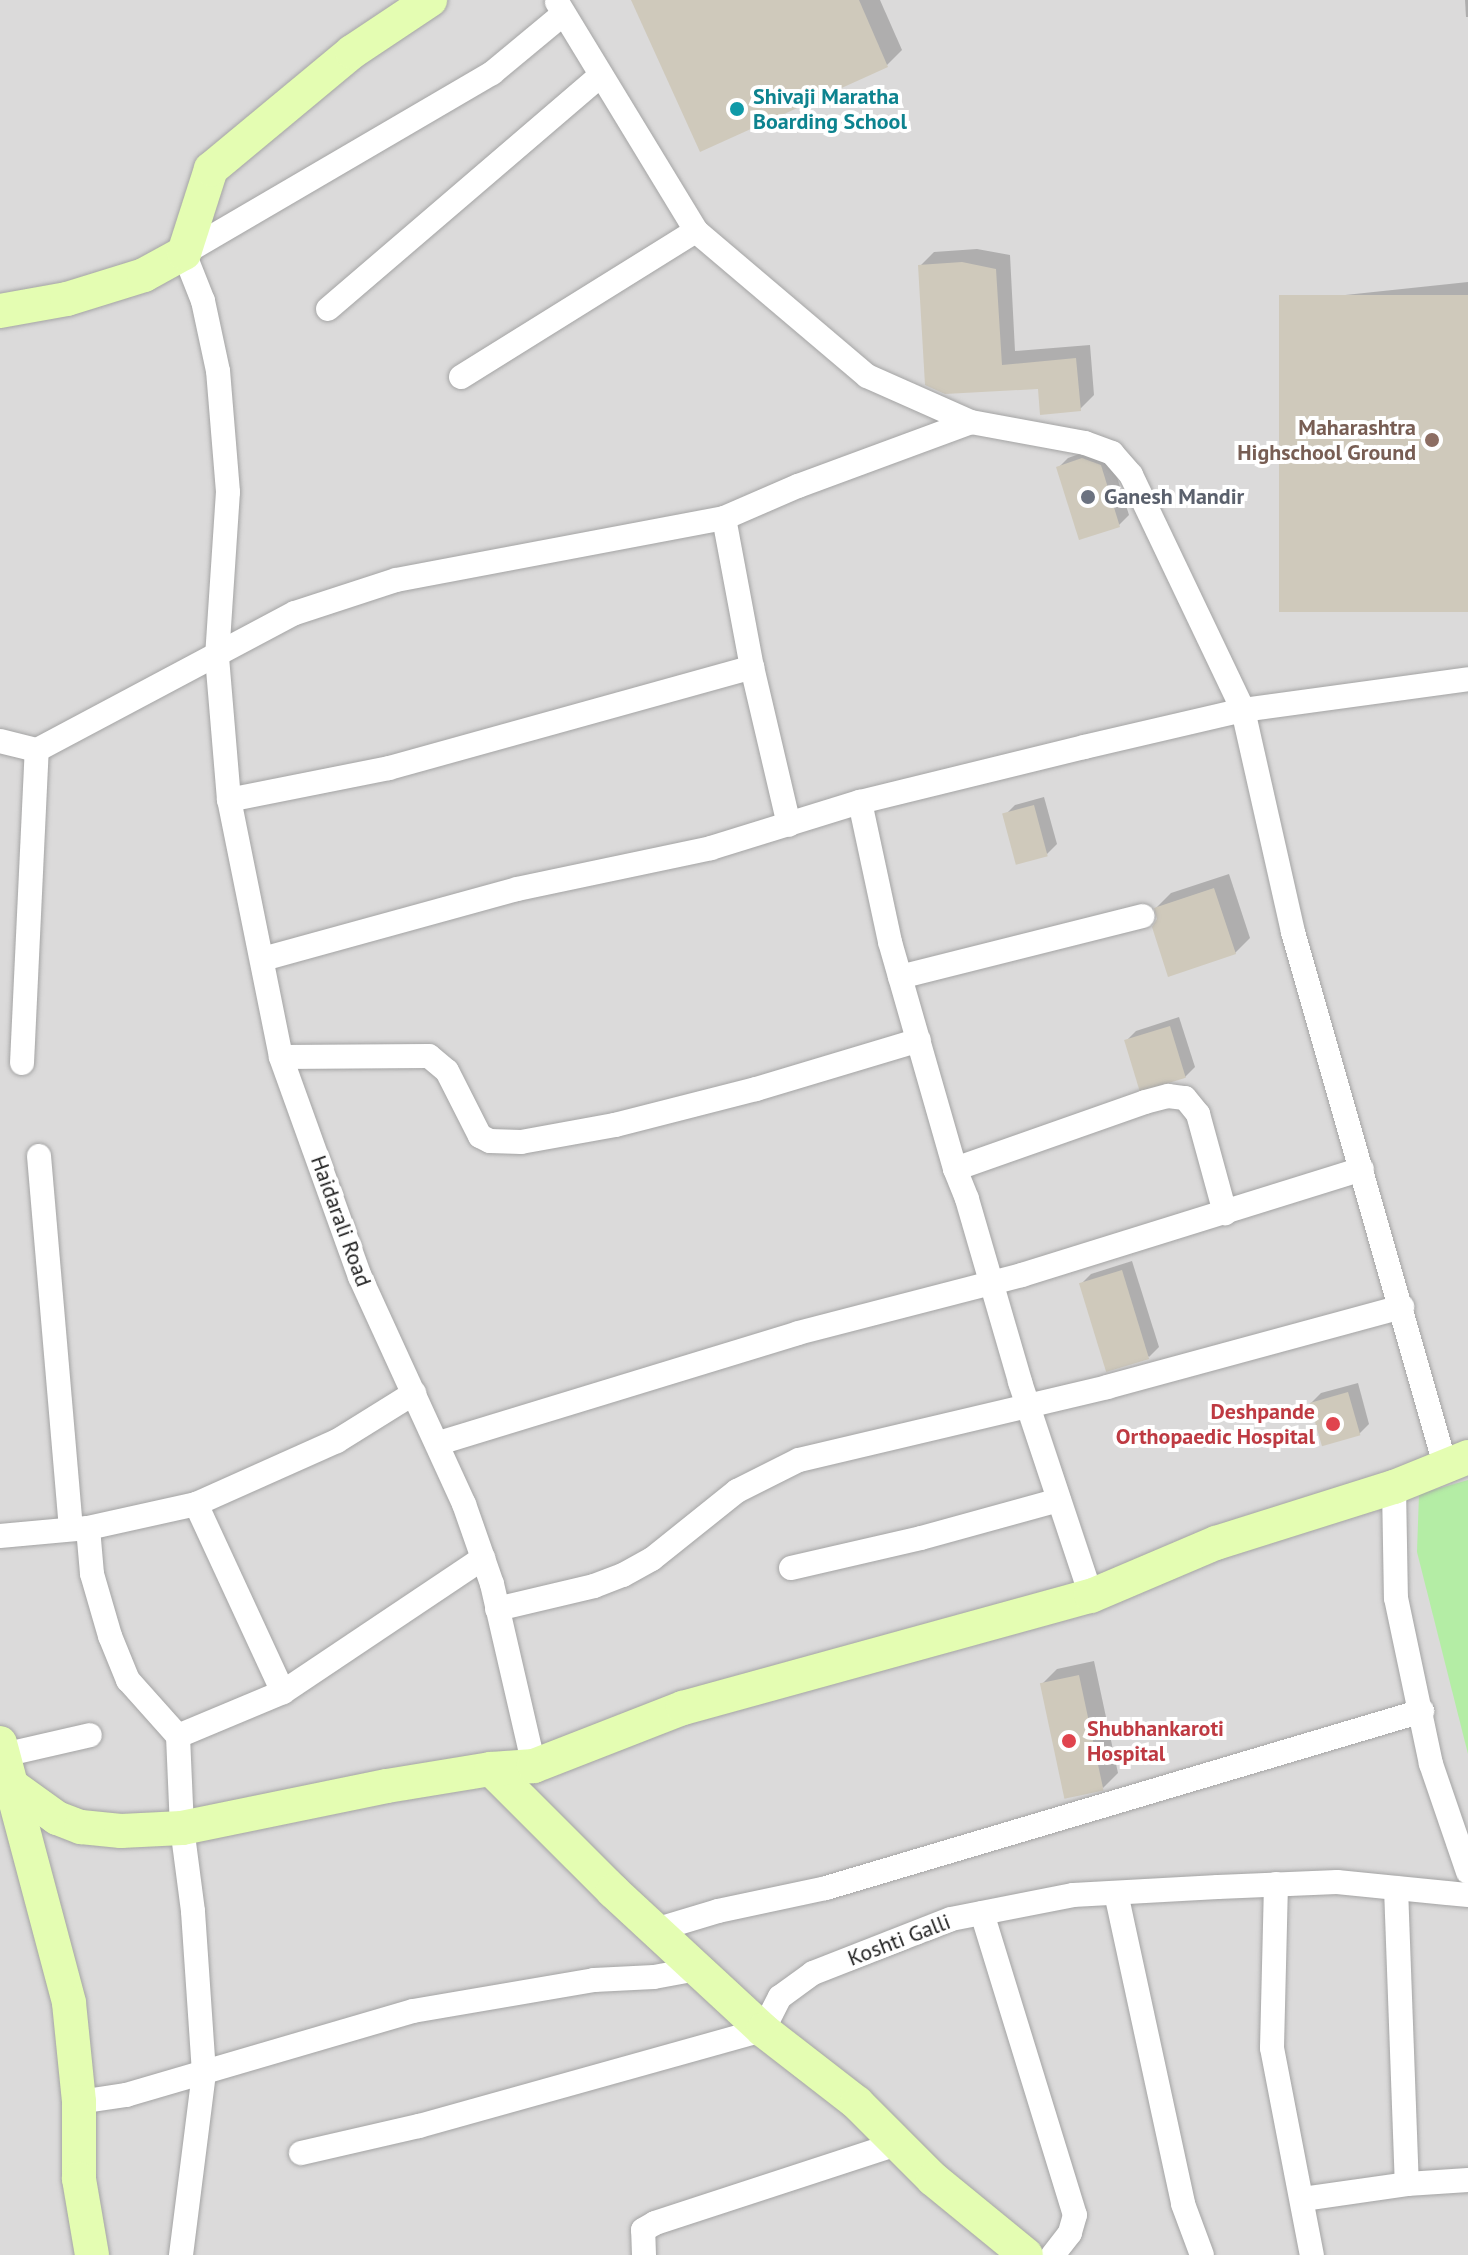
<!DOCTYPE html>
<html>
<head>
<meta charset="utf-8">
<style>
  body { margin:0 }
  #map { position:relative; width:1468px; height:2255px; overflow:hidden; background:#efeee2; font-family:"PT Sans",sans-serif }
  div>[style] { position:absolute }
  .residential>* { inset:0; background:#dbdada; transform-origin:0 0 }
  .grass>* { inset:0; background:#b4eda5 }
  .shadow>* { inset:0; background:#0003 }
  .building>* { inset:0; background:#cfc9bb; transform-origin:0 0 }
  .roads { filter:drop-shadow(0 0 2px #a4a4a4) drop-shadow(0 0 2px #a4a4a4) }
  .street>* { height:24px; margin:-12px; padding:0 12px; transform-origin:12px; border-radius:12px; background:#fff }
  .secondary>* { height:34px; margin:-17px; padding:0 17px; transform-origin:17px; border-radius:17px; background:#e4fdb2 }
  .dots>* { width:22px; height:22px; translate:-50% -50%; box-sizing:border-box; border:4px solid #fff; border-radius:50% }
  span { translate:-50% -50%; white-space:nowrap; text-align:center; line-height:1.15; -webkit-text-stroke:8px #fff; paint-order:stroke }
  .culture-label { font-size:22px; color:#0d838f; font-weight:700 }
  .left { translate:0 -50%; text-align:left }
  .education-label { font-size:22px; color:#785e54; font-weight:700 }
  .right { translate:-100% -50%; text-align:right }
  .worship-label { font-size:22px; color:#5b616d; font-weight:700 }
  .street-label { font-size:22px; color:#1d1d1d }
  .health-label { font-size:22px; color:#be3a42; font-weight:700 }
</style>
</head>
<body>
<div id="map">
  <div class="residential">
    <i style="left:0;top:0;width:1468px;height:2255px"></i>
  </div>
  <div class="grass">
    <i style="clip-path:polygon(1468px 1480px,1468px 1754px,1417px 1552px,1419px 1494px)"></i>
  </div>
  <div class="shadow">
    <i style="clip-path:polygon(633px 0,880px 0,902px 50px,886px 66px)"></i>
    <i style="clip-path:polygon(1465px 0,1468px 0,1468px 17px,1466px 17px)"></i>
    <i style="clip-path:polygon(977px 249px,1010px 255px,1015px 351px,1090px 345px,1094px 395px,1080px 409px,1040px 387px,945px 392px,920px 266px,934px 252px)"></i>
    <i style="clip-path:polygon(1468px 282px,1468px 610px,1282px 315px,1298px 300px)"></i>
    <i style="clip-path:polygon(1093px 449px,1110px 455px,1129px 515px,1119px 525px,1058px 468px,1068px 458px)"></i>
    <i style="clip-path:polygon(1044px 797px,1057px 844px,1047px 854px,1005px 815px,1015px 805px)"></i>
    <i style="clip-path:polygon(1229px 874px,1250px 938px,1235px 953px,1159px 920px,1156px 908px,1171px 893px)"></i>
    <i style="clip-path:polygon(1179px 1017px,1195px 1067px,1185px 1077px,1126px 1041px,1136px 1031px)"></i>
    <i style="clip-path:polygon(1132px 1261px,1159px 1347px,1149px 1357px,1081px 1284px,1091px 1274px)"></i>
    <i style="clip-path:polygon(1358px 1383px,1369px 1424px,1359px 1434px,1311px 1403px,1321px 1393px)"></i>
    <i style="clip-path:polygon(1094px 1661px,1118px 1773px,1103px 1788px,1042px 1684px,1057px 1669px)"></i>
  </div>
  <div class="building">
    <i style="clip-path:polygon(631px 0,859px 0,888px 67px,700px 152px)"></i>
    <i style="clip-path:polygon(962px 262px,996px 269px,1002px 365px,1076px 358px,1081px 411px,1040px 415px,1038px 389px,945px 394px,925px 385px,918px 265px)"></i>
    <i style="left:1468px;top:295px;width:317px;height:189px;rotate:90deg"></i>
    <i style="clip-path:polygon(1082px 458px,1101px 465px,1120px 527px,1079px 540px,1056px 467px)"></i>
    <i style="left:1034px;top:805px;width:53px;height:33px;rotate:75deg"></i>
    <i style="clip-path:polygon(1214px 888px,1236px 954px,1168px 977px,1152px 927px,1157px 919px,1154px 908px)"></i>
    <i style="left:1170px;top:1026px;width:54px;height:48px;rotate:73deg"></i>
    <i style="left:1122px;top:1270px;width:93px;height:45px;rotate:73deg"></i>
    <i style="left:1348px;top:1392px;width:45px;height:40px;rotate:74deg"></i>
    <i style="left:1079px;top:1675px;width:118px;height:40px;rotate:78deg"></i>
  </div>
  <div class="roads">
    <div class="street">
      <i style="left:557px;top:2px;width:268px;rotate:58.7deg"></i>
      <i style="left:696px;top:231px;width:224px;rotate:40.3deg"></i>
      <i style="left:867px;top:376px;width:114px;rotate:23.9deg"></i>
      <i style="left:971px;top:422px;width:116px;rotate:10.4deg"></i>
      <i style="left:1085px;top:443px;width:29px;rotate:20deg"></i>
      <i style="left:1112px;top:453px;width:29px;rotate:49deg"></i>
      <i style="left:1131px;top:475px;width:260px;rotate:64.5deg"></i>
      <i style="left:1243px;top:710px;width:228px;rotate:77.3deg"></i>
      <i style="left:1293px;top:932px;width:554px;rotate:74.08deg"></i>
      <i style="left:328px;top:309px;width:358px;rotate:-40.6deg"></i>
      <i style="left:461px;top:377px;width:277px;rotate:-31.9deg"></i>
      <i style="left:724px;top:518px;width:152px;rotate:79.4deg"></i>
      <i style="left:752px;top:667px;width:162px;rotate:76.8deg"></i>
      <i style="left:0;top:741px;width:38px;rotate:14deg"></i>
      <i style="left:37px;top:750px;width:292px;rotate:-28deg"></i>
      <i style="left:295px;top:613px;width:106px;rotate:-18.1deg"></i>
      <i style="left:396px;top:580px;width:334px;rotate:-10.7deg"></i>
      <i style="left:724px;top:518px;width:81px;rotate:-23.4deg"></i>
      <i style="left:798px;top:486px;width:184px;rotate:-20.3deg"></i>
      <i style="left:229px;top:800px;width:163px;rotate:-11.3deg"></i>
      <i style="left:389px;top:768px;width:377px;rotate:-15.5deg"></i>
      <i style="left:860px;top:802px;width:143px;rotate:77.9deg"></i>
      <i style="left:890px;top:942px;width:236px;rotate:74deg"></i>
      <i style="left:955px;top:1169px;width:32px;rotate:68deg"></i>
      <i style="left:967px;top:1199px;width:191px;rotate:73.8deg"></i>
      <i style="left:1020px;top:1382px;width:225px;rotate:71.6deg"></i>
      <i style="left:263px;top:959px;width:263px;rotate:-15.4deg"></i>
      <i style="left:517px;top:889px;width:198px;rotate:-11.9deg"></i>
      <i style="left:711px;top:848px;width:156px;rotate:-17.2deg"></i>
      <i style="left:860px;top:802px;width:231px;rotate:-13.8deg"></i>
      <i style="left:1084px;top:747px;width:163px;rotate:-13.1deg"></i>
      <i style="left:1243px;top:710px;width:227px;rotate:-7.8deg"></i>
      <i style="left:900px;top:977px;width:250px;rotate:-14.1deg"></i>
      <i style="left:281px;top:1057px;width:148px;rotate:-0.4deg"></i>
      <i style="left:429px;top:1056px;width:23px;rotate:40deg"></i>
      <i style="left:447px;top:1071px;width:73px;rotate:63.1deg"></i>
      <i style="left:480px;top:1136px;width:11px;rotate:27deg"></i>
      <i style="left:490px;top:1141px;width:31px;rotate:2deg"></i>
      <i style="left:521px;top:1142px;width:96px;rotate:-10.3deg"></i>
      <i style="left:615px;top:1125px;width:146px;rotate:-14.3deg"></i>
      <i style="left:756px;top:1089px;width:170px;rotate:-16.7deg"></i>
      <i style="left:22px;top:1063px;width:313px;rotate:-87.3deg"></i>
      <i style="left:39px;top:1156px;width:372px;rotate:85.1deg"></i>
      <i style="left:955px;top:1169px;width:201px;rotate:-19.4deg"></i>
      <i style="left:1145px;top:1102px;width:24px;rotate:-15deg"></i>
      <i style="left:1168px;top:1096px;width:17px;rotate:7deg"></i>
      <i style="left:1185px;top:1098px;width:21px;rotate:51deg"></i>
      <i style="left:1198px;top:1114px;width:103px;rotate:74.7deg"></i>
      <i style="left:439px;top:1443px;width:375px;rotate:-17deg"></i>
      <i style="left:798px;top:1333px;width:231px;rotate:-14.5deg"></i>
      <i style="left:1022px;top:1275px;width:356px;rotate:-17.3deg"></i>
      <i style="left:1394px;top:1487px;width:111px;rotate:89deg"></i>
      <i style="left:1396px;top:1598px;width:170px;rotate:78.1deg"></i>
      <i style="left:1431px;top:1764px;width:114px;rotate:71.1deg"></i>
      <i style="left:196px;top:1504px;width:207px;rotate:65.2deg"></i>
      <i style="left:88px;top:1528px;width:46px;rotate:85deg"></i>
      <i style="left:92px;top:1574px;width:65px;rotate:73.8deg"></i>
      <i style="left:110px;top:1636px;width:48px;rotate:67.8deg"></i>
      <i style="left:128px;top:1680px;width:75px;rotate:48.2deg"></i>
      <i style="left:0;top:1536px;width:88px;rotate:-5.2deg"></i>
      <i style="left:88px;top:1528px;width:111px;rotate:-12.5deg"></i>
      <i style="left:196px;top:1504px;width:154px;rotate:-24.1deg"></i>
      <i style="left:337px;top:1441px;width:91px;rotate:-31.9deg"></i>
      <i style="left:791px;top:1568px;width:133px;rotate:-13deg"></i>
      <i style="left:921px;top:1538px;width:143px;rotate:-15.4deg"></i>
      <i style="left:497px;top:1609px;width:100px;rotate:-13.3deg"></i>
      <i style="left:594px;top:1586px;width:31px;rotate:-21deg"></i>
      <i style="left:623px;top:1575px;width:33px;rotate:-29deg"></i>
      <i style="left:652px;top:1559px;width:109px;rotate:-38.7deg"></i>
      <i style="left:737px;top:1491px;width:69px;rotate:-26.6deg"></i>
      <i style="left:799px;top:1460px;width:317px;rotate:-13.3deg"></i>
      <i style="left:1107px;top:1387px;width:306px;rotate:-15.2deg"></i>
      <i style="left:3px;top:1755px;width:89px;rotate:-12.9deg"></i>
      <i style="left:534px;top:1766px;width:187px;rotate:-103deg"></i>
      <i style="left:492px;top:1584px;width:85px;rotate:-109.3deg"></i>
      <i style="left:464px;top:1504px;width:250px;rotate:-114.6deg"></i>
      <i style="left:360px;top:1277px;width:234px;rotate:-109.8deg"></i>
      <i style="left:281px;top:1057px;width:262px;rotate:-101.4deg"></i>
      <i style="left:229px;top:800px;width:144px;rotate:-94.8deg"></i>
      <i style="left:217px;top:657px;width:165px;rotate:-86.2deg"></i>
      <i style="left:228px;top:492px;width:121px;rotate:-94.7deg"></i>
      <i style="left:218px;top:371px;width:72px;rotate:-102.1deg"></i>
      <i style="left:203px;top:301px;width:52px;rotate:-111.6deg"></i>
      <i style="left:184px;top:253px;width:357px;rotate:-30.3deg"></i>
      <i style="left:492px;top:73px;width:91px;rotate:-39.6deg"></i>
      <i style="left:1276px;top:1884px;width:164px;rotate:91.4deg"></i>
      <i style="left:1272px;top:2048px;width:211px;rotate:79.1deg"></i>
      <i style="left:1396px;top:1888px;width:296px;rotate:87.9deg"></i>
      <i style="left:1116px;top:1893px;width:318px;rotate:77.8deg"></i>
      <i style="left:1183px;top:2204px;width:54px;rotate:69.6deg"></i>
      <i style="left:982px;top:1913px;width:316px;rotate:72.9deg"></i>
      <i style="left:1075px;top:2215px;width:19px;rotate:106deg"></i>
      <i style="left:1070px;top:2233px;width:28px;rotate:128deg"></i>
      <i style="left:655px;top:1930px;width:66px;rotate:-16.8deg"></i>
      <i style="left:718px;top:1911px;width:110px;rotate:-12deg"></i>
      <i style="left:826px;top:1888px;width:622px;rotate:-16.54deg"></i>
      <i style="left:79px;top:2102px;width:48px;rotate:-8.5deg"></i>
      <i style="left:126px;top:2095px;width:299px;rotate:-16.3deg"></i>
      <i style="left:413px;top:2011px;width:184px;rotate:-9.7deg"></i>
      <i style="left:594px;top:1980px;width:60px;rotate:-2.9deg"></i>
      <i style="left:654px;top:1977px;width:44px;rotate:-10.5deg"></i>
      <i style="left:301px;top:2153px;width:121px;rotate:-12.9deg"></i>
      <i style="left:419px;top:2126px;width:357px;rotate:-15.6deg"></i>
      <i style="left:763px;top:2030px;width:37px;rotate:-63deg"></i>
      <i style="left:780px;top:1997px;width:41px;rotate:-36deg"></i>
      <i style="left:813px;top:1973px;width:148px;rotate:-21.4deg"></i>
      <i style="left:951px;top:1919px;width:124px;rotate:-11.1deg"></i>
      <i style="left:1073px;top:1895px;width:145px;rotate:-3.2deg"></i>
      <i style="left:1218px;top:1887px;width:119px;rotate:-2.4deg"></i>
      <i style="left:1337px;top:1882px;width:132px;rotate:5.7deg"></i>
      <i style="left:1303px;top:2199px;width:105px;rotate:-8.2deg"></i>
      <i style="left:1407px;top:2184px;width:61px;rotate:-3.8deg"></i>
      <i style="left:181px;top:2255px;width:183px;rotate:-82.8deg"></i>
      <i style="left:204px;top:2073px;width:162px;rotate:-93.9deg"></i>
      <i style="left:193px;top:1911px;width:84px;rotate:-97.5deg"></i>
      <i style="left:182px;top:1828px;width:92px;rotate:-92.5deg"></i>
      <i style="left:178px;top:1736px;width:114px;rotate:-22.7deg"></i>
      <i style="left:283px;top:1692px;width:241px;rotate:-33.8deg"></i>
      <i style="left:644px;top:2255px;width:25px;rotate:-92deg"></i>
      <i style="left:643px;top:2230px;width:14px;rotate:-30deg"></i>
      <i style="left:655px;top:2223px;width:255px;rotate:-18.1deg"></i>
    </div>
    <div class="secondary">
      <i style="left:0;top:311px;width:68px;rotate:-10.2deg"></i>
      <i style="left:67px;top:299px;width:81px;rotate:-17.3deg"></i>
      <i style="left:144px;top:275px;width:46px;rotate:-28.8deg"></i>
      <i style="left:184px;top:253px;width:88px;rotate:-72.2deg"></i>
      <i style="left:211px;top:169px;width:183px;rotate:-39.7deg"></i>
      <i style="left:352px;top:52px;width:94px;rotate:-33.7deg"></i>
      <i style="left:0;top:1743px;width:269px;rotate:75.1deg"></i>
      <i style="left:69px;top:2003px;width:100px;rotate:84.2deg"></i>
      <i style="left:79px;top:2102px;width:77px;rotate:90deg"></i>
      <i style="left:79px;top:2179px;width:77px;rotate:80.3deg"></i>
      <i style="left:491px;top:1769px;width:173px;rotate:45deg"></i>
      <i style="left:613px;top:1891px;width:205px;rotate:42.8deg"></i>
      <i style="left:763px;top:2030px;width:119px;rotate:37.8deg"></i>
      <i style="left:857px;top:2103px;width:107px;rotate:45deg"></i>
      <i style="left:933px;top:2179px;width:120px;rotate:39.3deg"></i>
      <i style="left:11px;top:1785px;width:57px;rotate:35.7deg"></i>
      <i style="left:57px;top:1818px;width:26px;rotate:21deg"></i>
      <i style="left:81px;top:1827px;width:40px;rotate:5.7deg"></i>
      <i style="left:121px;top:1831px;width:61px;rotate:-2.8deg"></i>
      <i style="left:182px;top:1828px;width:209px;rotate:-11.6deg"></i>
      <i style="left:387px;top:1786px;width:105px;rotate:-9.3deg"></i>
      <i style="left:491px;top:1769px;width:43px;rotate:-4deg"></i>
      <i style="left:534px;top:1766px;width:160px;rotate:-21.3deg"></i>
      <i style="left:683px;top:1708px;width:423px;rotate:-15.4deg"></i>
      <i style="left:1091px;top:1596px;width:136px;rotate:-23deg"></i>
      <i style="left:1216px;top:1543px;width:187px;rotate:-17.5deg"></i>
      <i style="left:1394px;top:1487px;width:80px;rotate:-22.1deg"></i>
    </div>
  </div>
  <div class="dots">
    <i style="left:737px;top:109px;background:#0f9aa8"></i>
    <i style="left:1432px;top:440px;background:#8d6e63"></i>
    <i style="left:1088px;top:497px;background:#6b7280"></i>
    <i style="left:1333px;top:1424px;background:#e0444e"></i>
    <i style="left:1069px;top:1741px;background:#e0444e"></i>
  </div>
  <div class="culture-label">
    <span class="left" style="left:753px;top:109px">Shivaji Maratha<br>Boarding School</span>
  </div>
  <div class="education-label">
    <span class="right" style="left:1416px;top:440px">Maharashtra<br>Highschool Ground</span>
  </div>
  <div class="worship-label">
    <span class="left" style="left:1104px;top:497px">Ganesh Mandir</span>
  </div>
  <div class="street-label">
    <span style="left:341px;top:1221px;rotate:70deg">Haidarali Road</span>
    <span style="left:899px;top:1940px;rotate:-21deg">Koshti Galli</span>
  </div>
  <div class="health-label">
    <span class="right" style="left:1315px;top:1424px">Deshpande<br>Orthopaedic Hospital</span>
    <span class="left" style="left:1087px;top:1741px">Shubhankaroti<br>Hospital</span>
  </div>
</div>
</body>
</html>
